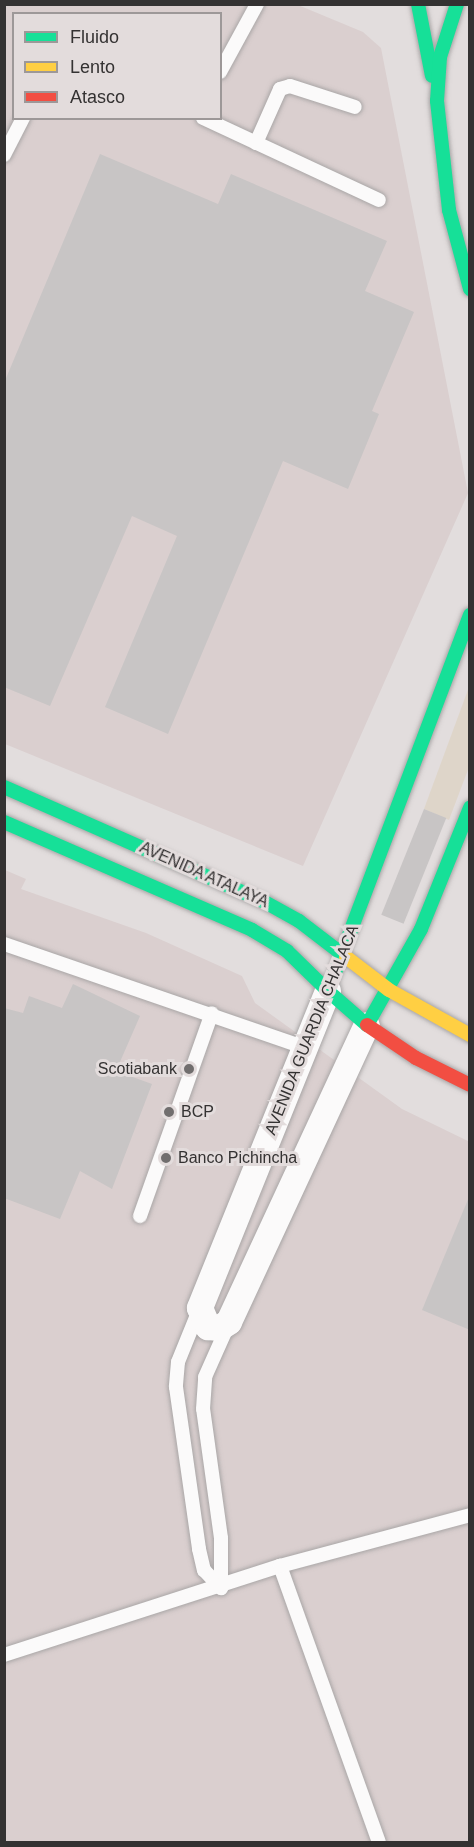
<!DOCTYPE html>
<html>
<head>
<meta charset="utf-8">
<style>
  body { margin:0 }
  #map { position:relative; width:474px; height:1847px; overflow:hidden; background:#e2dddd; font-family:Helvetica,sans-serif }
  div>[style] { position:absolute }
  .built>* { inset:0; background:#dacfcf }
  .green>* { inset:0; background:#ded5c9 }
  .building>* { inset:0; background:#c8c5c5; transform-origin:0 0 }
  .roads { filter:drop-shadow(0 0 2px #a9a6a6) drop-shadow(0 0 2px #a9a6a6) }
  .lane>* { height:14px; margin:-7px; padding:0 7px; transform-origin:7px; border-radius:7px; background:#fbfafa }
  .street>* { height:26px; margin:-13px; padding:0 13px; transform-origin:13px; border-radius:13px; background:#fbfafa }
  .fast>* { height:14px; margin:-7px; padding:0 7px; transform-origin:7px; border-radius:7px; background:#16e098 }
  .slow>* { height:14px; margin:-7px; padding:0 7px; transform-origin:7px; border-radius:7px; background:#ffcf43 }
  .jam>* { height:14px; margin:-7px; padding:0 7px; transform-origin:7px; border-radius:7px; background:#f24e42 }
  .dots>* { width:16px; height:16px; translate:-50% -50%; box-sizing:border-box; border:3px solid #e3dcdc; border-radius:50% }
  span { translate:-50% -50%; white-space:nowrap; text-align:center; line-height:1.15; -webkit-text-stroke:6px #e3dcdc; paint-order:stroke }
  .street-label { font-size:16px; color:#343232 }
  .poi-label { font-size:16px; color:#343232 }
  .right { translate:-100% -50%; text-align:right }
  .left { translate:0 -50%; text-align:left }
  .frame { position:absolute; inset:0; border:6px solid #343232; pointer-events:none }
  .legend { position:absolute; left:12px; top:12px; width:210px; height:108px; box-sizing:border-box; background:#e3dcdc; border:2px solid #9d9898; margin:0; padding:8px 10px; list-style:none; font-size:18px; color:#343232 }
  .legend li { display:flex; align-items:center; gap:12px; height:30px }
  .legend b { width:30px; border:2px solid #9d9898 }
</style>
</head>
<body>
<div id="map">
  <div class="built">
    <i style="clip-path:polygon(evenodd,4px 5px,298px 5px,363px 32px,381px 48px,468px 493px,303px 866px,5px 744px,4px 5px,14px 14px,220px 14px,220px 118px,14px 118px,14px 14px)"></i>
    <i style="clip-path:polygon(5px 870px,26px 879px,21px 889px,146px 933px,242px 976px,255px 1003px,402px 1109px,470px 1142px,469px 1842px,5px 1842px)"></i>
  </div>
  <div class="green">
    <i style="clip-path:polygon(469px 687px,469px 767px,449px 820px,424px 809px)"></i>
  </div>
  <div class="building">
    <i style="clip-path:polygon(100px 154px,218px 204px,231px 174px,387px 241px,365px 291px,414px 312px,372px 411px,379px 414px,348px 489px,283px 461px,168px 734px,105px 707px,177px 536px,132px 516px,50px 706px,4px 687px,4px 383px)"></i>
    <i style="left:424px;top:809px;width:24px;height:114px;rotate:22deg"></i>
    <i style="clip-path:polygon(73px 984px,140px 1016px,116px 1071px,152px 1084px,112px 1189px,80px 1171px,60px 1219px,4px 1198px,4px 1008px,23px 1013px,29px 996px,62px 1008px)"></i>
    <i style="clip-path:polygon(469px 1197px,470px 1197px,470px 1330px,422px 1310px)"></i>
  </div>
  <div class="roads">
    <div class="lane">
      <i style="left:220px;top:72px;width:77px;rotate:-61.4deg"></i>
      <i style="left:203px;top:118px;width:194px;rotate:25deg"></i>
      <i style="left:256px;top:143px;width:59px;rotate:-66deg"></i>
      <i style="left:280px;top:89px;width:10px;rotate:-17deg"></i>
      <i style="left:290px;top:86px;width:68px;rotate:17.9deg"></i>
      <i style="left:4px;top:155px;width:42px;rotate:-62.8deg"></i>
      <i style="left:4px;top:944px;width:316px;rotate:19deg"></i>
      <i style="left:140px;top:1216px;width:215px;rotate:-70.5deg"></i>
      <i style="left:199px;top:1310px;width:56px;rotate:112deg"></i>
      <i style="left:178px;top:1362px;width:25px;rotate:95deg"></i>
      <i style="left:176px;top:1387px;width:164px;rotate:81.9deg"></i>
      <i style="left:199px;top:1549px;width:22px;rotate:77deg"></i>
      <i style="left:204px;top:1570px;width:25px;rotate:47deg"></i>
      <i style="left:280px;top:1566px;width:293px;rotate:70.3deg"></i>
      <i style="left:221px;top:1588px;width:50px;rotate:-90deg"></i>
      <i style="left:221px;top:1538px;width:130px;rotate:-97.9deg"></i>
      <i style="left:203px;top:1409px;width:32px;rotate:-86deg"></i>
      <i style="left:205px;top:1377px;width:59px;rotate:-66deg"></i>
      <i style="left:4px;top:1655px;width:290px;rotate:-17.9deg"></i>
      <i style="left:280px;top:1566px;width:197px;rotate:-15deg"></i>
    </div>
    <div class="street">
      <i style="left:328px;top:991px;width:342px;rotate:112deg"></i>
      <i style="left:200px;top:1308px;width:21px;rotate:67deg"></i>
      <i style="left:208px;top:1327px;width:12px;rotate:5deg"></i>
      <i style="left:220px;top:1328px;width:11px;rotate:-34deg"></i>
      <i style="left:229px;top:1322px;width:327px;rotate:-65.1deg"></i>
    </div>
    <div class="fast">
      <i style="left:418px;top:4px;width:73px;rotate:79deg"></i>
      <i style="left:457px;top:4px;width:56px;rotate:107.8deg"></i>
      <i style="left:440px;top:57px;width:44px;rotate:93.9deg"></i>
      <i style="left:437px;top:101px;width:110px;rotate:83.7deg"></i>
      <i style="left:449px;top:210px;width:82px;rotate:75.1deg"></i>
      <i style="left:470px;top:615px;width:402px;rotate:110.7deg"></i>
      <i style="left:328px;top:991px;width:52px;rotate:41.1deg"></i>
      <i style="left:367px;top:1025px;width:110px;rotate:-60.6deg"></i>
      <i style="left:421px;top:929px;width:131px;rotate:-68deg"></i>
      <i style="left:4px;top:787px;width:283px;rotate:23.8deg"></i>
      <i style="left:263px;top:901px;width:41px;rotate:29.1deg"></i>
      <i style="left:299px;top:921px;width:59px;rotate:37.5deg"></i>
      <i style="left:4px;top:822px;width:270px;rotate:23.5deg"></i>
      <i style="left:252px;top:930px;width:41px;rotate:31deg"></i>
      <i style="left:287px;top:951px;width:57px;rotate:44.3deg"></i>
    </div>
    <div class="slow">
      <i style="left:346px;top:957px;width:54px;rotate:37.5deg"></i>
      <i style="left:389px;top:990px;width:93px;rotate:29.1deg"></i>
    </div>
    <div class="jam">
      <i style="left:367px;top:1025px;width:59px;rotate:34deg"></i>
      <i style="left:416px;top:1058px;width:60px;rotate:26.6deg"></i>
    </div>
  </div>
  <div class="dots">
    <i style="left:189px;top:1069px;background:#716e6e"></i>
    <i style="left:169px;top:1112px;background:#716e6e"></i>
    <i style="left:166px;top:1158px;background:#716e6e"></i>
  </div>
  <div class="street-label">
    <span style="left:204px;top:875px;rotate:24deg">AVENIDA ATALAYA</span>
    <span style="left:312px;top:1030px;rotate:-68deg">AVENIDA GUARDIA CHALACA</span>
  </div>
  <div class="poi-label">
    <span class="right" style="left:177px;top:1069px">Scotiabank</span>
    <span class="left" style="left:181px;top:1112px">BCP</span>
    <span class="left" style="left:178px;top:1158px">Banco Pichincha</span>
  </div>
  <div class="frame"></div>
  <ul class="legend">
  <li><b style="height:8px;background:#16e098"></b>Fluido</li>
  <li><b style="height:8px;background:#ffcf43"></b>Lento</li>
  <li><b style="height:8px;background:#f24e42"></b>Atasco</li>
  </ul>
</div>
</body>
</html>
